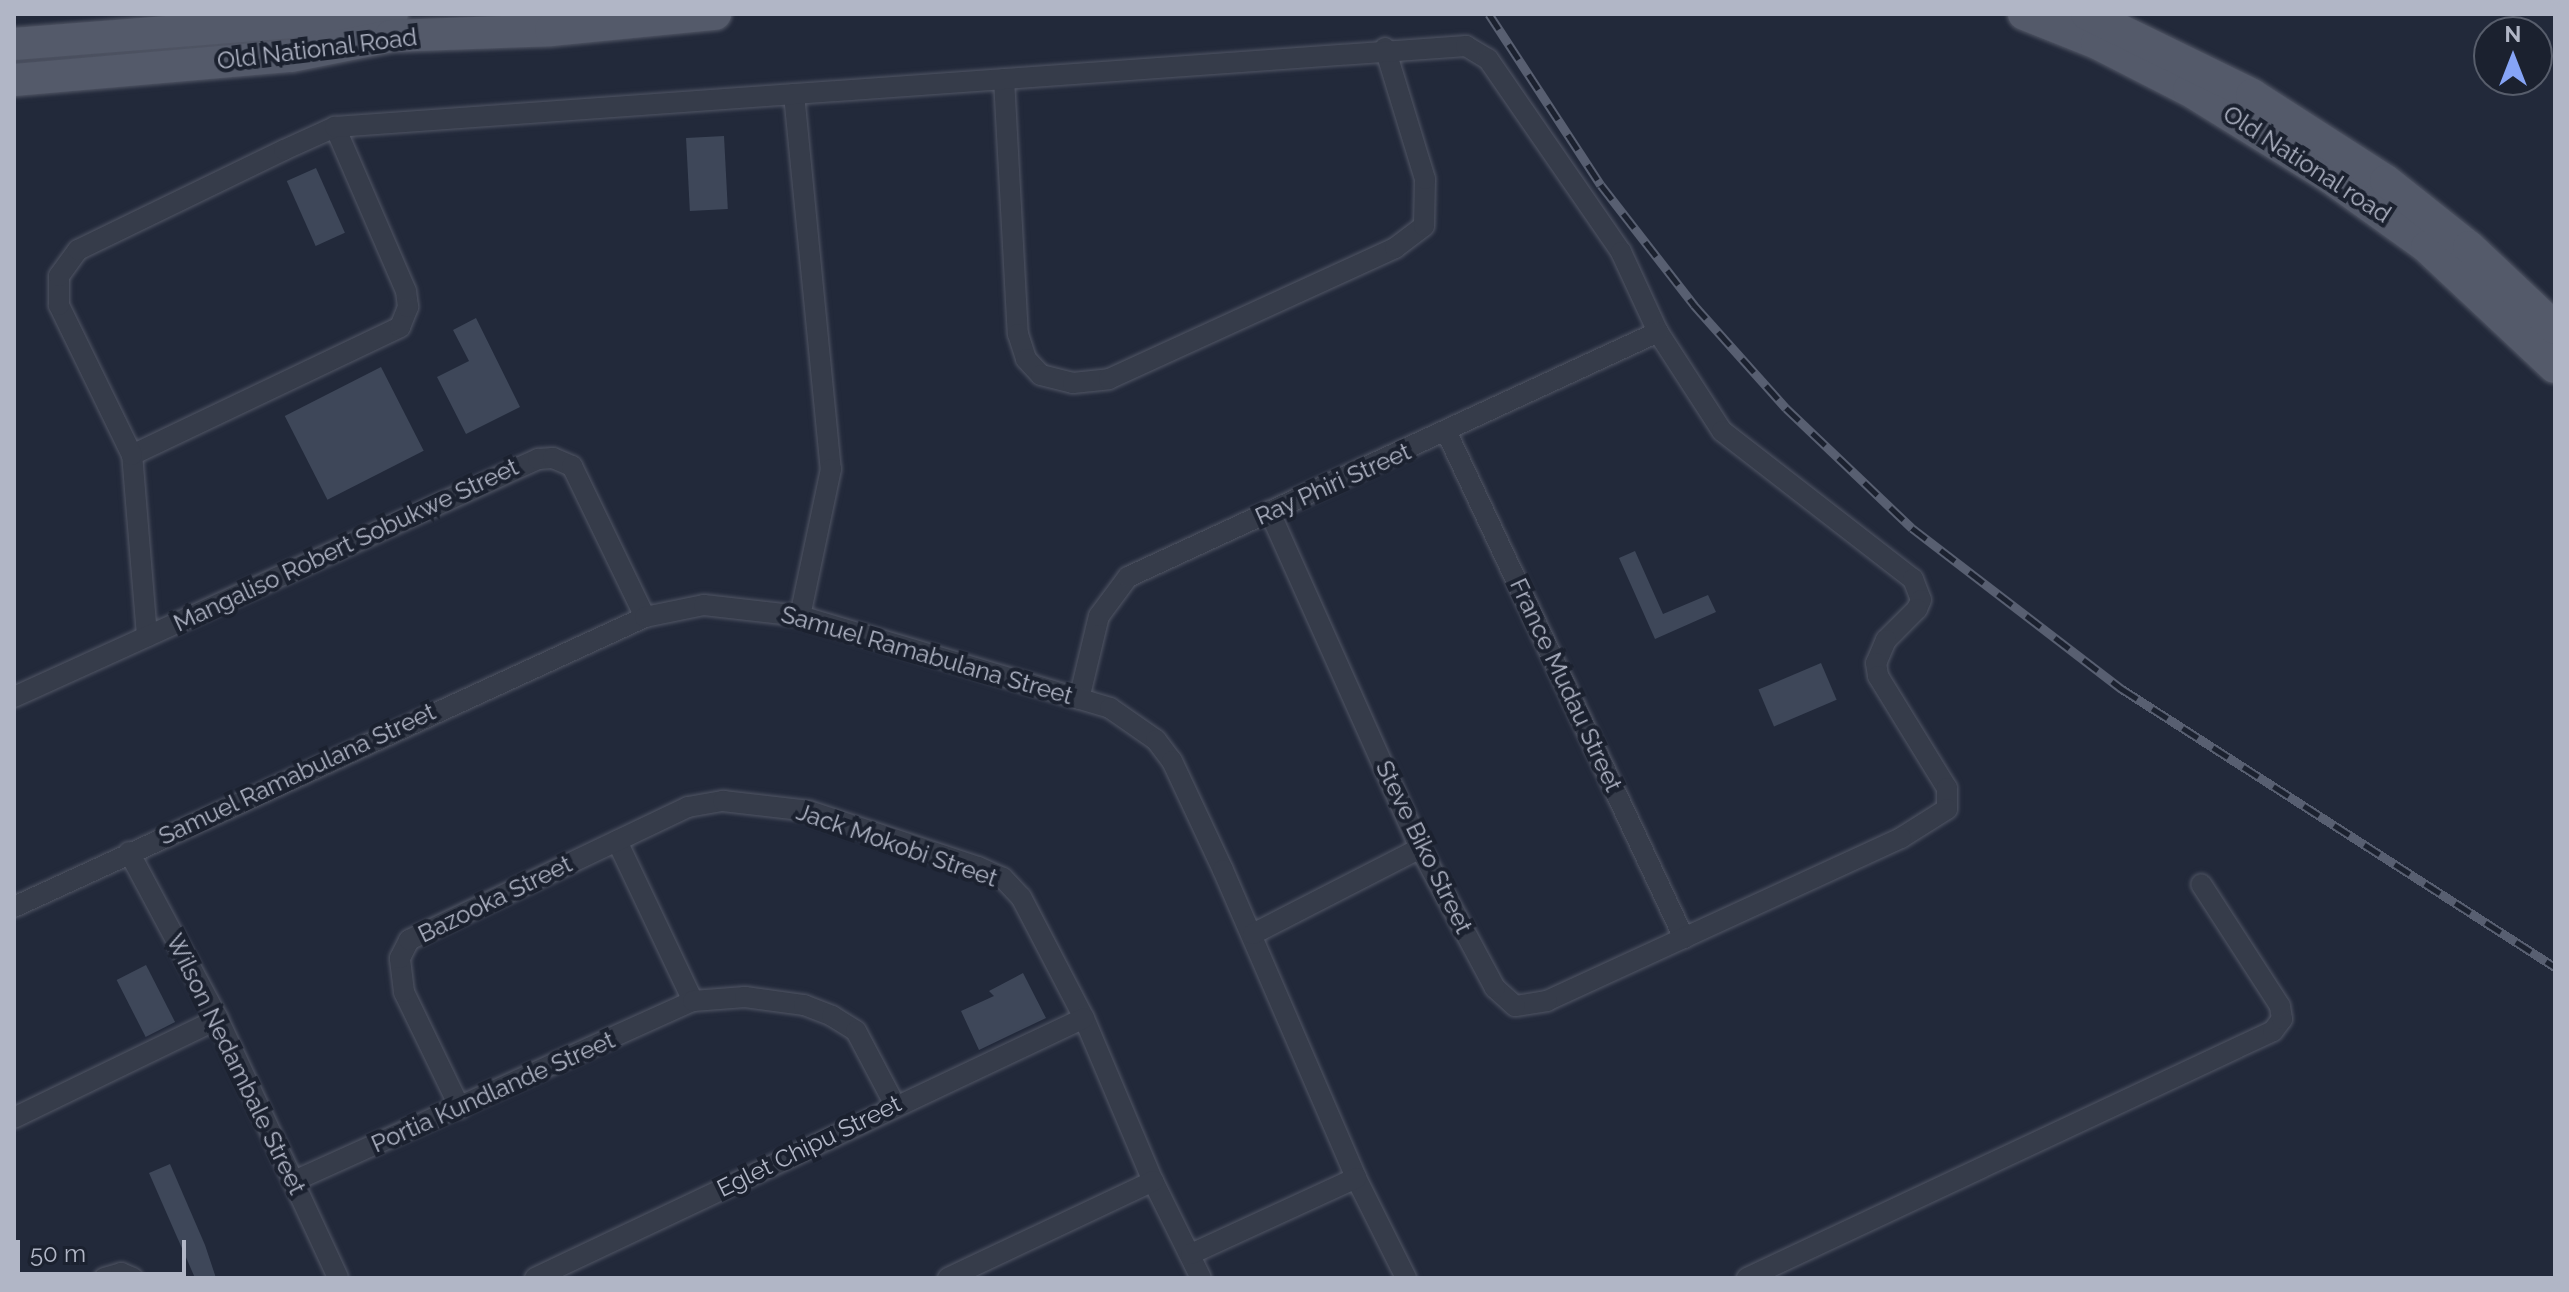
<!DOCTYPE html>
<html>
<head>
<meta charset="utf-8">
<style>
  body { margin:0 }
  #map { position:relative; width:2569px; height:1292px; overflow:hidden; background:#22293a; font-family:Raleway,sans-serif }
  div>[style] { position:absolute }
  .building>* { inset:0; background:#3e4759; transform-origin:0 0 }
  .roads { filter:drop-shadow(0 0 2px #515665) drop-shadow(0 0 2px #515665) }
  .minor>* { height:20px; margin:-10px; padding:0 10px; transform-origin:10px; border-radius:10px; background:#363c4a }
  .primary>* { height:32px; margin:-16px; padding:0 16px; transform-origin:16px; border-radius:16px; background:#545a6a }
  .rail>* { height:9px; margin-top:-4.5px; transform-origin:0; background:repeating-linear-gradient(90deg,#1b212f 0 18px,#585f71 0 36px); box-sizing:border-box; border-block:2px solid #585f71 }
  span { translate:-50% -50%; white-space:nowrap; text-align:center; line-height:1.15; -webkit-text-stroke:8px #1b212f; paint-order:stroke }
  .street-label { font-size:24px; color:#b1b6c6 }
  .frame { position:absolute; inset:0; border:16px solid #b1b6c6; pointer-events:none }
  .north { position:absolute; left:2473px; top:16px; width:80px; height:80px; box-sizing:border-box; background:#1b212f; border:2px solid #575d6b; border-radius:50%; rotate:0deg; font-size:22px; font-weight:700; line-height:32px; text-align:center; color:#b1b6c6 }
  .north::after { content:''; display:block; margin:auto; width:28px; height:36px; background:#86a4f6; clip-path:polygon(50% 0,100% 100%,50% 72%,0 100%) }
  .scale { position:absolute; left:16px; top:1240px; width:170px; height:36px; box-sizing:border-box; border:4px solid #b1b6c6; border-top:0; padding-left:10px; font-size:24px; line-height:28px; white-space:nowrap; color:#b1b6c6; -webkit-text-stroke:6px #1b212f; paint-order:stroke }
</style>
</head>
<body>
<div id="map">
  <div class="building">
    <i style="left:724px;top:136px;width:73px;height:38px;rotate:87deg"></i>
    <i style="left:316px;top:168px;width:71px;height:32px;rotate:66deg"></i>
    <i style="clip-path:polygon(476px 318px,520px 407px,466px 434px,437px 377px,469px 361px,453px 330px)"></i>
    <i style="left:381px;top:367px;width:94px;height:108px;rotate:63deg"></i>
    <i style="clip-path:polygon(1635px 551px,1663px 614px,1708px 595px,1716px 612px,1655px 639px,1619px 558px)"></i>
    <i style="left:1821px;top:663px;width:40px;height:68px;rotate:67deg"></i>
    <i style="left:146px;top:965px;width:64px;height:33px;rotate:63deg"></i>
    <i style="clip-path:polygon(1023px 973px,1046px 1018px,979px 1050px,961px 1011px,994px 996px,989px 991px)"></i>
    <i style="clip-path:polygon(170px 1164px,205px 1245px,216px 1278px,195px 1278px,149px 1173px)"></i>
  </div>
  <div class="roads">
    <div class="minor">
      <i style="left:1004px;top:79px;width:255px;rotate:86.9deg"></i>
      <i style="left:1018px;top:334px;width:26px;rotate:72deg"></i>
      <i style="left:1026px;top:359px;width:22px;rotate:47deg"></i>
      <i style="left:1041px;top:375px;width:33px;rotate:14deg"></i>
      <i style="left:1073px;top:383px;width:36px;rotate:-6deg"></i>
      <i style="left:1109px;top:379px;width:315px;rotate:-24.6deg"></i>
      <i style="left:1395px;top:248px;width:36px;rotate:-37deg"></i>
      <i style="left:1424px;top:226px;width:47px;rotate:-88.8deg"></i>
      <i style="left:1425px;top:179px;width:137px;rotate:-107deg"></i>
      <i style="left:794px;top:94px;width:377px;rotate:84.4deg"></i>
      <i style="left:831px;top:469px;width:150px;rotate:101.9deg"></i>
      <i style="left:1447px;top:433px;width:558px;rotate:64.86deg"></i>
      <i style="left:132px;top:455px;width:297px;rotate:-25.5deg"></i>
      <i style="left:400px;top:327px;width:22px;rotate:-68deg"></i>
      <i style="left:408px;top:307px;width:16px;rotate:-97deg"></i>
      <i style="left:406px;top:291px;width:179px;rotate:-113.4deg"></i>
      <i style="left:147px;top:636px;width:182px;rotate:-94.7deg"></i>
      <i style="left:132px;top:455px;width:167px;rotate:-116deg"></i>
      <i style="left:59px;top:305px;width:29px;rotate:-90deg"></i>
      <i style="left:59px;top:276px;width:32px;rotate:-54deg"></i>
      <i style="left:78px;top:250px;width:229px;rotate:-25.9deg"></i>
      <i style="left:284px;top:150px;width:56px;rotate:-24.3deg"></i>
      <i style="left:335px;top:127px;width:1134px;rotate:-4.1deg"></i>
      <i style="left:1466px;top:46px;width:26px;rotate:31deg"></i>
      <i style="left:1488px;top:59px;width:234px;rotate:55.4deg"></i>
      <i style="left:1621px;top:252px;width:88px;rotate:65.2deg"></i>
      <i style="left:1658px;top:332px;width:118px;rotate:57.1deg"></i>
      <i style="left:1722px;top:431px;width:242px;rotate:37.8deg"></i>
      <i style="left:1913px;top:579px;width:22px;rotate:69deg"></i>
      <i style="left:1921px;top:600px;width:10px;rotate:114deg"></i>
      <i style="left:1917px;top:609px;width:44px;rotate:135deg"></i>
      <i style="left:1886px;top:640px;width:25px;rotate:113deg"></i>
      <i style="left:1876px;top:663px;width:13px;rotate:81deg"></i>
      <i style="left:1878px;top:676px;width:132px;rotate:58.4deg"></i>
      <i style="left:1947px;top:788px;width:21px;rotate:90deg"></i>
      <i style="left:1947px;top:809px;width:54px;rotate:147.8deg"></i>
      <i style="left:1901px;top:838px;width:390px;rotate:155.3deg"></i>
      <i style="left:1547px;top:1001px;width:32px;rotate:171deg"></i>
      <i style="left:1515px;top:1006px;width:27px;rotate:-138deg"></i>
      <i style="left:1495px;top:988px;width:159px;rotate:-118.2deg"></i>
      <i style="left:1420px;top:848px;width:369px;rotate:-114.1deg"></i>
      <i style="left:14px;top:697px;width:576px;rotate:-24.43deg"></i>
      <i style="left:538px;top:459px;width:15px;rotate:-4deg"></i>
      <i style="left:553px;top:458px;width:21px;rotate:23deg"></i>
      <i style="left:572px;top:466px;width:168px;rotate:64.2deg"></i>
      <i style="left:1079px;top:699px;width:85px;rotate:-76.5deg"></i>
      <i style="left:1099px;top:616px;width:49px;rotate:-53.4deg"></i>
      <i style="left:1128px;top:577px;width:584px;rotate:-24.81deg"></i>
      <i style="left:617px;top:841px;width:177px;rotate:64.6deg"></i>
      <i style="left:129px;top:852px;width:189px;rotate:61.9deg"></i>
      <i style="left:218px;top:1019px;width:285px;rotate:65.1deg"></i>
      <i style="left:14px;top:907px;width:694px;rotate:-24.68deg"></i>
      <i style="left:645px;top:617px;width:60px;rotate:-11.5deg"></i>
      <i style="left:704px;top:605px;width:97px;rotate:6.5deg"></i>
      <i style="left:800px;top:616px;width:323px;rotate:16.5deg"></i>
      <i style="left:1110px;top:708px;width:56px;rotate:34.8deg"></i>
      <i style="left:1156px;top:740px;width:26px;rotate:53deg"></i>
      <i style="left:1172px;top:761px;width:120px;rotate:64.9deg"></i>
      <i style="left:1223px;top:870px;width:335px;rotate:66.6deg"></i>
      <i style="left:1356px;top:1178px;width:112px;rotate:63.4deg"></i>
      <i style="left:1253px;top:934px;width:188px;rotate:-27.2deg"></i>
      <i style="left:460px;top:1108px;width:129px;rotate:-115.8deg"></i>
      <i style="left:404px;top:992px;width:34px;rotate:-97deg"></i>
      <i style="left:400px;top:958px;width:20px;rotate:-63deg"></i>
      <i style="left:409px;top:940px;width:309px;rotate:-25.5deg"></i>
      <i style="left:688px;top:807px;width:36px;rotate:-10deg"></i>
      <i style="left:723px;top:801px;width:87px;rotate:6.6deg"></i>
      <i style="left:809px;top:811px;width:178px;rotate:18.3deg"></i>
      <i style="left:978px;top:867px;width:27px;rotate:24deg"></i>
      <i style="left:1003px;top:878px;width:26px;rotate:47deg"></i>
      <i style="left:1021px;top:897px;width:136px;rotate:62.5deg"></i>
      <i style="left:1084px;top:1018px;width:177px;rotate:67.1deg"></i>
      <i style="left:1153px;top:1181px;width:108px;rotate:63.7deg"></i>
      <i style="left:14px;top:1118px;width:227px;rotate:-25.9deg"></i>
      <i style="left:294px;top:1181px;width:438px;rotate:-24.3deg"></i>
      <i style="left:693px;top:1001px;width:52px;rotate:-4.4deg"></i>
      <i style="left:745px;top:997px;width:60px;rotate:7.7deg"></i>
      <i style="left:804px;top:1005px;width:30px;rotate:21deg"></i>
      <i style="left:832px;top:1016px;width:28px;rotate:32deg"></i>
      <i style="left:856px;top:1031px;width:84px;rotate:62.2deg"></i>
      <i style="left:1191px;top:1254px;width:182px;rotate:-24.7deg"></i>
      <i style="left:104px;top:1278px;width:18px;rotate:-16deg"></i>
      <i style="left:121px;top:1273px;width:13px;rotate:23deg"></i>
      <i style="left:535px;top:1278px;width:607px;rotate:-25.34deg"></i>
      <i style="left:948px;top:1278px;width:227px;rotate:-25.3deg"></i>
      <i style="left:1747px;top:1278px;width:581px;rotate:-25.15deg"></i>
      <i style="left:2273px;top:1031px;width:15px;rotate:-53deg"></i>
      <i style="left:2282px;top:1019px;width:13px;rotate:-99deg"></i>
      <i style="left:2280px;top:1006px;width:145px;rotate:-122.9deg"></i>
    </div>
    <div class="primary">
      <i style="left:2024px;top:14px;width:79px;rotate:21.7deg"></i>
      <i style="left:2097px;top:43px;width:103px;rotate:27.1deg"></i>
      <i style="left:2189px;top:90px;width:167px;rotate:31.8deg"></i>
      <i style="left:2331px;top:178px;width:118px;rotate:35.7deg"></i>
      <i style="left:2427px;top:247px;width:175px;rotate:43.2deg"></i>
      <i style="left:2087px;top:14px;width:184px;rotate:26.1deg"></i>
      <i style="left:2252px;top:95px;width:159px;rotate:32.7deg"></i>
      <i style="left:2386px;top:181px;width:106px;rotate:38.5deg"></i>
      <i style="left:2469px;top:247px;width:118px;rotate:43.3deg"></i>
      <i style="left:14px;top:44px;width:379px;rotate:-4.5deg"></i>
      <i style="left:14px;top:80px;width:278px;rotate:-5deg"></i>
      <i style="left:291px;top:56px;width:102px;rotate:-11.3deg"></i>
      <i style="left:391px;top:36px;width:160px;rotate:-2.1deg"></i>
      <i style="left:551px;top:30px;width:165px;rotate:-5.6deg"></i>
    </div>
  </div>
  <div class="rail">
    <i style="left:1489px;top:14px;width:204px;rotate:56.8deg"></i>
    <i style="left:1601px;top:185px;width:152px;rotate:52.2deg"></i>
    <i style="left:1694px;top:305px;width:138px;rotate:48.2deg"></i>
    <i style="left:1786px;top:408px;width:174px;rotate:43.6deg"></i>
    <i style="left:1912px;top:528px;width:265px;rotate:37.5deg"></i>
    <i style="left:2122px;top:689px;width:515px;rotate:32.7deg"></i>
  </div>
  <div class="street-label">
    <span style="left:317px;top:49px;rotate:-7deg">Old National Road</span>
    <span style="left:2307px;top:164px;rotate:33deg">Old National road</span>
    <span style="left:1333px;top:484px;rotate:-24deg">Ray Phiri Street</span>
    <span style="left:346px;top:545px;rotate:-25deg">Mangaliso Robert Sobukwe Street</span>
    <span style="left:927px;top:655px;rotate:16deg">Samuel Ramabulana Street</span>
    <span style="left:1566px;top:685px;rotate:65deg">France Mudau Street</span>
    <span style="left:297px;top:774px;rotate:-25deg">Samuel Ramabulana Street</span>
    <span style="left:897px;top:845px;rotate:19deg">Jack Mokobi Street</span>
    <span style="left:1424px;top:847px;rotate:64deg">Steve Biko Street</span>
    <span style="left:495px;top:899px;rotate:-26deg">Bazooka Street</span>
    <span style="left:236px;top:1064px;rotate:64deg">Wilson Nedambale Street</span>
    <span style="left:493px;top:1092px;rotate:-24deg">Portia Kundlande Street</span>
    <span style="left:809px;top:1146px;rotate:-26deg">Eglet Chipu Street</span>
  </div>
  <div class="frame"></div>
  <div class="north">N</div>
  <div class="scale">50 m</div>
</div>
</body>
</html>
